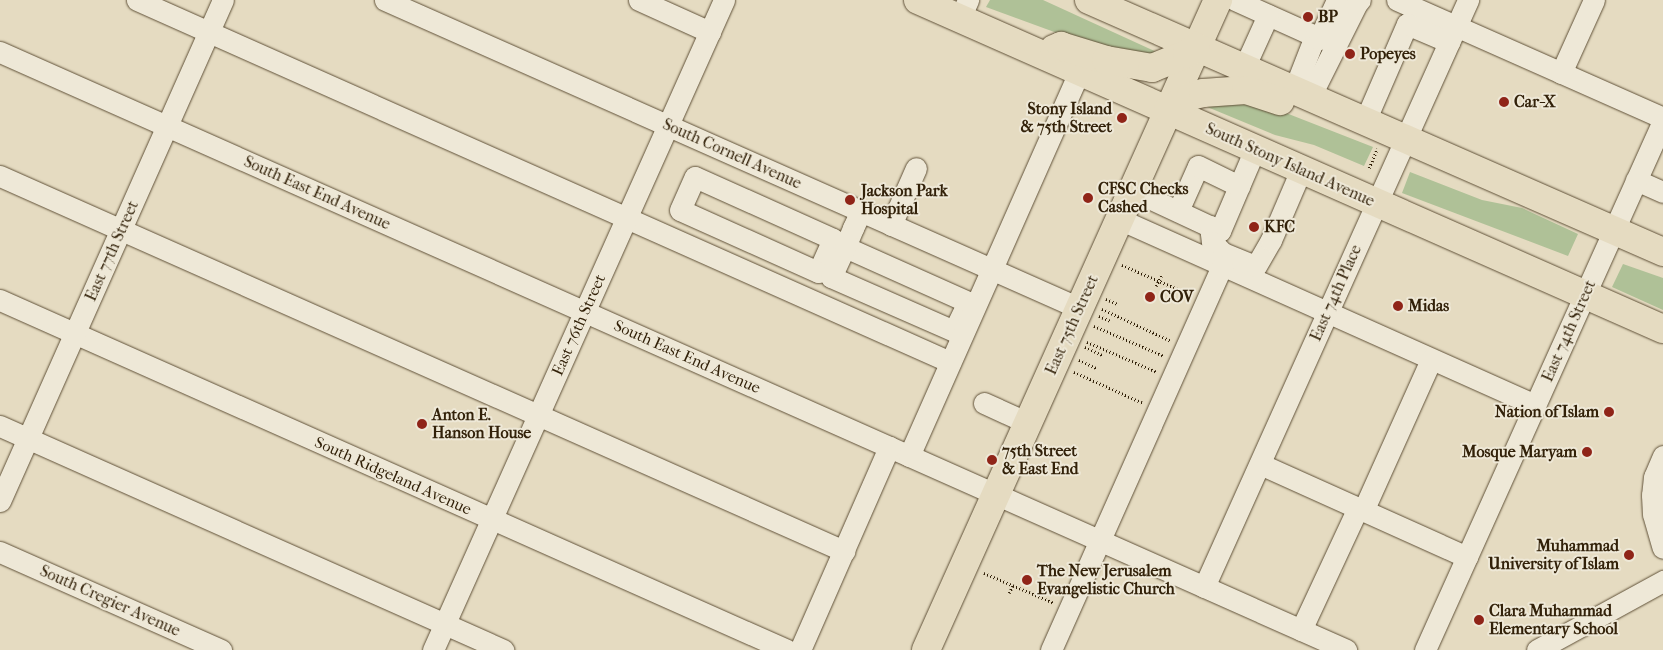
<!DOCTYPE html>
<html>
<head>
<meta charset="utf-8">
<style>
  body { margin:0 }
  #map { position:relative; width:1663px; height:650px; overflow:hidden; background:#e5dbc1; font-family:"IM FELL French Canon",serif }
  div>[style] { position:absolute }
  .green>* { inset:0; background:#afc197 }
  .path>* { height:2.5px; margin-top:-1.25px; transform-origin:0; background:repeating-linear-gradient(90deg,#322109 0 1px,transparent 0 3.5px) }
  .roads { filter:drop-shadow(0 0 1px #5f5037) drop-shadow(0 0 1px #5f5037) }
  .minor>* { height:21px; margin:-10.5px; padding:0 10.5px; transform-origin:10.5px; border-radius:10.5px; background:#eee8d7 }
  .major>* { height:28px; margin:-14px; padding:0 14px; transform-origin:14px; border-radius:14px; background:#e5dbc1 }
  .highway>* { height:28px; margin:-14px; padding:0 14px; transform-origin:14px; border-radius:14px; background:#e5dbc1 }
  .dots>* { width:14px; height:14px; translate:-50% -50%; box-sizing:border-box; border:2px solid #eee8d7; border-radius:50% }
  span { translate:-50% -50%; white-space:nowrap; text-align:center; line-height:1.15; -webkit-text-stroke:4px #eee8d7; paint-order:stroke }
  .poi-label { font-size:16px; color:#322109; font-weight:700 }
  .left { translate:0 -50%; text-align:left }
  .right { translate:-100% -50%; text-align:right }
  .street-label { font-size:16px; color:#322109 }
</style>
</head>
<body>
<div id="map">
  <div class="green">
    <i style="clip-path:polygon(990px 0,1043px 0,1161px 54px,1109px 52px,986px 7px)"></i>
    <i style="clip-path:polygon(1258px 102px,1373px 147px,1364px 166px,1314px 145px,1275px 135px,1200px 104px)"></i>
    <i style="clip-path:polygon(1410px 172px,1482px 200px,1522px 208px,1578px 234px,1568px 256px,1402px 193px)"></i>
    <i style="clip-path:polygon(1623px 264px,1663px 278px,1663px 310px,1612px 287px)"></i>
  </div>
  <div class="path">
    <i style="left:1369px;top:168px;width:21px;rotate:-67deg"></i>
    <i style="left:1122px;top:265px;width:73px;rotate:23.4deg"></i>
    <i style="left:1156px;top:286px;width:13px;rotate:-63deg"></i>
    <i style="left:1106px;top:299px;width:13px;rotate:23deg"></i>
    <i style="left:1102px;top:309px;width:76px;rotate:24.9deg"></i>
    <i style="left:1099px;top:316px;width:13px;rotate:23deg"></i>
    <i style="left:1094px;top:326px;width:76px;rotate:23.2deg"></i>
    <i style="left:1087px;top:342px;width:76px;rotate:23.2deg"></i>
    <i style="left:1085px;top:347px;width:19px;rotate:25deg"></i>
    <i style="left:1079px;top:360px;width:19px;rotate:25deg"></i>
    <i style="left:1074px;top:372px;width:76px;rotate:24.2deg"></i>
    <i style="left:984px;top:573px;width:76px;rotate:23.2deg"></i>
    <i style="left:1009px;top:593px;width:9px;rotate:-63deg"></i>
  </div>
  <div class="roads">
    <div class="minor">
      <i style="left:137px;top:0;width:890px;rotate:24deg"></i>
      <i style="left:385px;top:0;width:759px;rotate:23.93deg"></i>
      <i style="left:639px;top:0;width:78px;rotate:24.3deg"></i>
      <i style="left:1235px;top:0;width:88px;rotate:24.2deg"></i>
      <i style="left:1315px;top:36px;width:58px;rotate:111.3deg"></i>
      <i style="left:1397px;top:0;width:291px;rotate:23.9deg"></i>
      <i style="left:960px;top:18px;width:20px;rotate:-66deg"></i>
      <i style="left:1315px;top:36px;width:5px;rotate:37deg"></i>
      <i style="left:1319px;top:39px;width:43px;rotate:-65.2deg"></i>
      <i style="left:0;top:52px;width:1473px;rotate:23.95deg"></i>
      <i style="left:1244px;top:68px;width:58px;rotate:-65.6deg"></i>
      <i style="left:1561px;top:73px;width:80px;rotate:-65.7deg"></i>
      <i style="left:1310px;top:97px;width:105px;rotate:-63.4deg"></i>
      <i style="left:1357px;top:3px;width:4px;rotate:-45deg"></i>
      <i style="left:1365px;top:121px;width:106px;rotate:-66.6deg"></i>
      <i style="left:1407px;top:24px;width:46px;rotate:23.2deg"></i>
      <i style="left:0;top:176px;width:924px;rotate:23.96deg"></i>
      <i style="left:695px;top:177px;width:151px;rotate:24.2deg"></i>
      <i style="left:833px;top:239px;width:36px;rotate:114deg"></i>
      <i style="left:818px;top:272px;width:151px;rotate:-155.8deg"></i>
      <i style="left:680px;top:210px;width:36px;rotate:-66deg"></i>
      <i style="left:1636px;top:180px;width:30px;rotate:24deg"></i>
      <i style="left:1132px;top:190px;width:97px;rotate:25deg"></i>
      <i style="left:1220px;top:231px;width:89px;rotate:-66.9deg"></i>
      <i style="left:1178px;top:211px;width:49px;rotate:-66deg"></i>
      <i style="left:1198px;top:166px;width:46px;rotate:26deg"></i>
      <i style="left:1119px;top:219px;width:456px;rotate:24.1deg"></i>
      <i style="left:891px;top:225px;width:62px;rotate:-66.3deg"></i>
      <i style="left:1210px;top:226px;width:16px;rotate:83deg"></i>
      <i style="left:1212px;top:242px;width:16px;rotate:45deg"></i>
      <i style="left:1223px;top:253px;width:35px;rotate:22deg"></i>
      <i style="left:1256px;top:266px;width:30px;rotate:-60deg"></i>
      <i style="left:1271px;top:240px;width:76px;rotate:-66.8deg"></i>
      <i style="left:845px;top:247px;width:135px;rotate:24.1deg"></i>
      <i style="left:968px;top:302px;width:32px;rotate:116deg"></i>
      <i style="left:954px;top:331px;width:134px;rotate:-156.3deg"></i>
      <i style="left:831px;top:277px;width:33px;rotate:-65deg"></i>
      <i style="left:845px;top:247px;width:21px;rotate:-67deg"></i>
      <i style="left:853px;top:228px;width:19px;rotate:-65deg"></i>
      <i style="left:0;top:300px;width:861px;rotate:23.98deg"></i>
      <i style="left:984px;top:403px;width:48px;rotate:24.4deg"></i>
      <i style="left:0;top:426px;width:551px;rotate:24deg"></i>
      <i style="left:909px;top:456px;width:421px;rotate:-66.1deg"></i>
      <i style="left:1663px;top:456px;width:23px;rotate:113deg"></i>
      <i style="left:1654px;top:477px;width:18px;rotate:96deg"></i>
      <i style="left:1652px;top:495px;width:19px;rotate:87deg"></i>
      <i style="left:1653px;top:514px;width:35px;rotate:74deg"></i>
      <i style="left:1260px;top:464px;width:227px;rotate:24.2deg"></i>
      <i style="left:0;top:501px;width:548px;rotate:-66.01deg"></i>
      <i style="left:1363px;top:511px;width:166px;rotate:-65.8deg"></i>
      <i style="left:0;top:552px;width:242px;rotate:23.9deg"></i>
      <i style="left:1204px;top:587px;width:644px;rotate:-65.78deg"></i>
      <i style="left:1301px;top:630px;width:135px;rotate:-65deg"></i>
      <i style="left:433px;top:650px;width:712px;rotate:-65.88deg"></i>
      <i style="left:800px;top:650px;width:222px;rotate:-66.3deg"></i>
      <i style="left:1051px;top:650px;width:420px;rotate:-66deg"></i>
      <i style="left:1425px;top:650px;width:580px;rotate:-65.78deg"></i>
      <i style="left:1537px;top:650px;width:144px;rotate:-28.7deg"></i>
    </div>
    <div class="major">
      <i style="left:926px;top:650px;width:713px;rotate:-65.81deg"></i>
    </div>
    <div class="highway">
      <i style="left:918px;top:0;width:814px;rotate:23.83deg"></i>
      <i style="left:1089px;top:0;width:627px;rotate:23.7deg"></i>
      <i style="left:1054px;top:49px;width:8px;rotate:-23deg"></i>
      <i style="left:1061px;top:46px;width:47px;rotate:17.3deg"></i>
      <i style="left:1106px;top:60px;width:47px;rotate:9.9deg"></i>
      <i style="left:1152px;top:68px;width:38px;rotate:-22deg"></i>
      <i style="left:1187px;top:54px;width:11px;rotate:-38deg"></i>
      <i style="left:1168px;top:110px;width:27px;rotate:-31deg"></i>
      <i style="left:1191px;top:96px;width:12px;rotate:-14deg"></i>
      <i style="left:1203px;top:93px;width:43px;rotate:-4deg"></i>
      <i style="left:1246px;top:90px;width:36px;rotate:18deg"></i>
    </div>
  </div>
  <div class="dots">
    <i style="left:1308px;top:17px;background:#8f2418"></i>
    <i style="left:1350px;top:54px;background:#8f2418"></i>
    <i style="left:1504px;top:102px;background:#8f2418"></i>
    <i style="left:1122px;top:118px;background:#8f2418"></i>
    <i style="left:1088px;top:198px;background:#8f2418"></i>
    <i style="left:850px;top:200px;background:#8f2418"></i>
    <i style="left:1254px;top:227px;background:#8f2418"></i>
    <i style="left:1150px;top:297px;background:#8f2418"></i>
    <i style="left:1398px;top:306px;background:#8f2418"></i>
    <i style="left:1609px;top:412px;background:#8f2418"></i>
    <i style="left:422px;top:424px;background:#8f2418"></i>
    <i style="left:1587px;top:452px;background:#8f2418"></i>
    <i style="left:992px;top:460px;background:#8f2418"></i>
    <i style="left:1629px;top:555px;background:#8f2418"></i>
    <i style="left:1027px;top:580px;background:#8f2418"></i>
    <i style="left:1479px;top:620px;background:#8f2418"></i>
  </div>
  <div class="poi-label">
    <span class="left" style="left:1318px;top:17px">BP</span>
    <span class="left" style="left:1360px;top:54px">Popeyes</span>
    <span class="left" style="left:1514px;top:102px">Car-X</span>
    <span class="right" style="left:1112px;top:118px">Stony Island<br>&amp; 75th Street</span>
    <span class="left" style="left:1098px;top:198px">CFSC Checks<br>Cashed</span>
    <span class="left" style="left:861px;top:200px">Jackson Park<br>Hospital</span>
    <span class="left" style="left:1264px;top:227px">KFC</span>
    <span class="left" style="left:1160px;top:297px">COV</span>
    <span class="left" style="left:1408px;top:306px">Midas</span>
    <span class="right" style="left:1599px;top:412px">Nation of Islam</span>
    <span class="left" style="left:432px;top:424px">Anton E.<br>Hanson House</span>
    <span class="left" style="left:1002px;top:460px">75th Street<br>&amp; East End</span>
    <span class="right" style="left:1577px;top:452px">Mosque Maryam</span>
    <span class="right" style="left:1619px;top:555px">Muhammad<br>University of Islam</span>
    <span class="left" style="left:1037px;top:580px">The New Jerusalem<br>Evangelistic Church</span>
    <span class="left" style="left:1489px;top:620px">Clara Muhammad<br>Elementary School</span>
  </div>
  <div class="street-label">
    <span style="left:732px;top:154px;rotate:24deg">South Cornell Avenue</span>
    <span style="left:1290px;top:165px;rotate:24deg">South Stony Island Avenue</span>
    <span style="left:317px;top:193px;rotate:24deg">South East End Avenue</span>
    <span style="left:112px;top:251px;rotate:-66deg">East 77th Street</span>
    <span style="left:1336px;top:293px;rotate:-66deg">East 74th Place</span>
    <span style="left:579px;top:325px;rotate:-66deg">East 76th Street</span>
    <span style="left:1072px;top:325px;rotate:-66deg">East 75th Street</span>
    <span style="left:1569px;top:331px;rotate:-66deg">East 74th Street</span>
    <span style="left:687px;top:357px;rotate:24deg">South East End Avenue</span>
    <span style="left:393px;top:476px;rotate:24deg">South Ridgeland Avenue</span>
    <span style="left:110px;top:601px;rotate:24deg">South Cregier Avenue</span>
  </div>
</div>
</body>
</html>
